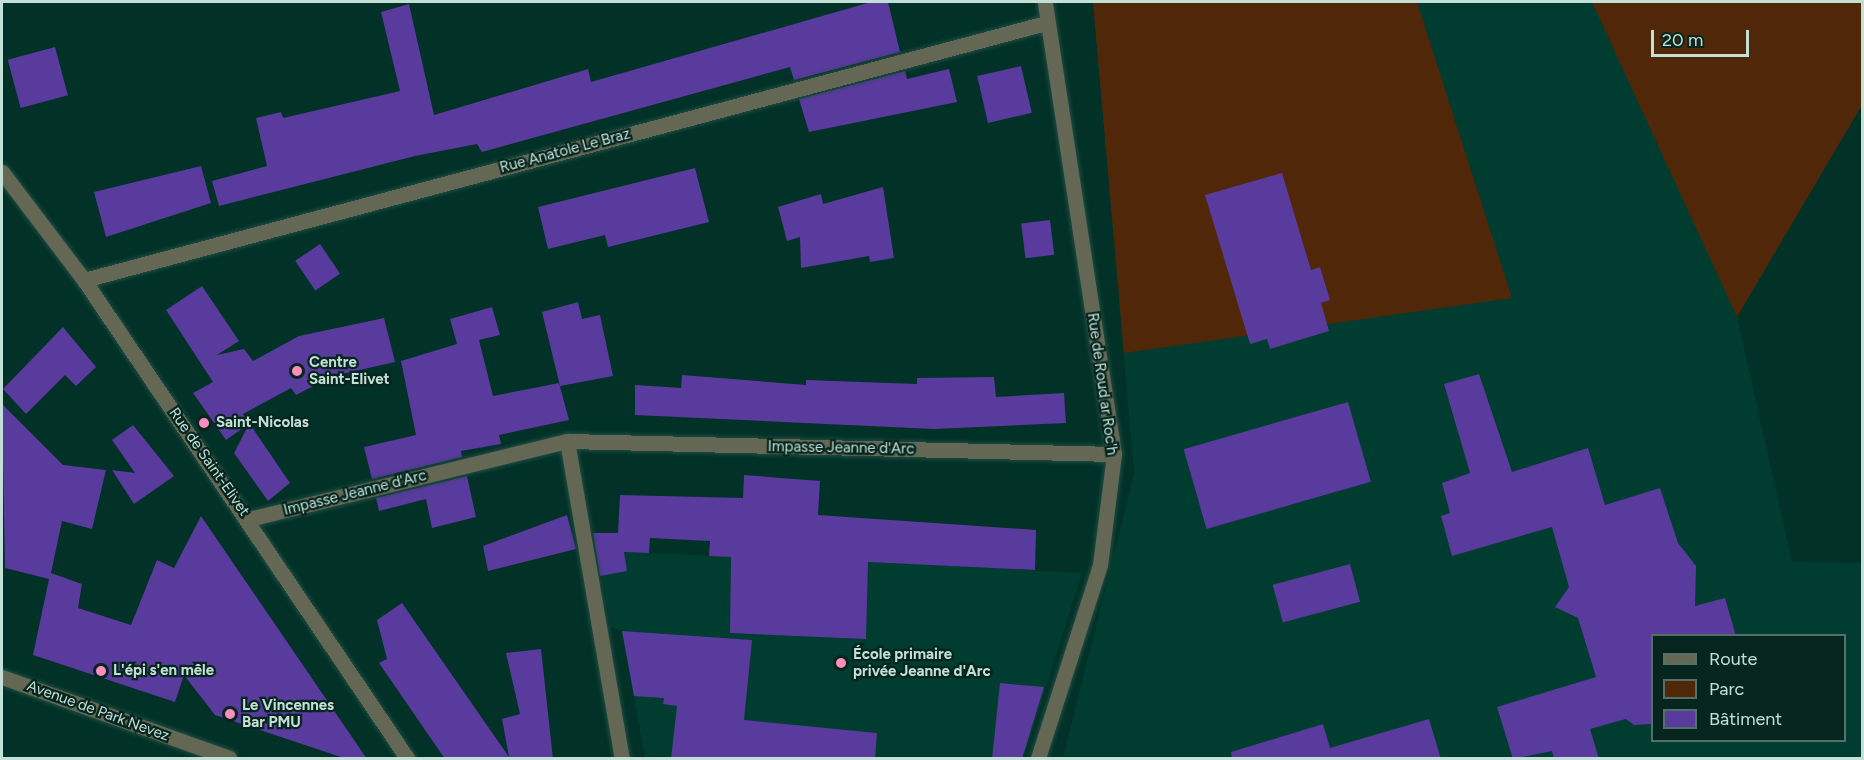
<!DOCTYPE html>
<html>
<head>
<meta charset="utf-8">
<style>
  body { margin:0 }
  #map { position:relative; width:1864px; height:760px; overflow:hidden; background:#013127; font-family:Figtree,sans-serif }
  div>[style] { position:absolute }
  .built>* { inset:0; background:#003c2f }
  .green>* { inset:0; background:#502809 }
  .building>* { inset:0; background:#593a9d; transform-origin:0 0 }
  .roads { filter:drop-shadow(0 0 2px #204d43) drop-shadow(0 0 2px #204d43) }
  .minor>* { height:15px; margin:-7.5px; padding:0 7.5px; transform-origin:7.5px; border-radius:7.5px; background:#646753 }
  .dots>* { width:16px; height:16px; translate:-50% -50%; box-sizing:border-box; border:3px solid #06251e; border-radius:50% }
  span { translate:-50% -50%; white-space:nowrap; text-align:center; line-height:1.15; -webkit-text-stroke:4.5px #06251e; paint-order:stroke }
  .street-label { font-size:15px; color:#c3e0d6 }
  .poi-label { font-size:15px; color:#c3e0d6; font-weight:700 }
  .left { translate:0 -50%; text-align:left }
  .frame { position:absolute; inset:0; border:3px solid #c3e0d6; pointer-events:none }
  .legend { position:absolute; left:1651px; top:634px; width:195px; height:108px; box-sizing:border-box; background:#06251e; border:2px solid #527068; margin:0; padding:8px 10px; list-style:none; font-size:18px; color:#c3e0d6 }
  .legend li { display:flex; align-items:center; gap:12px; height:30px }
  .legend b { width:30px; border:2px solid #527068 }
  .scale { position:absolute; left:1651px; top:30px; width:98px; height:27px; box-sizing:border-box; border:3px solid #c3e0d6; border-top:0; padding-left:8px; font-size:18px; line-height:21px; white-space:nowrap; color:#c3e0d6; -webkit-text-stroke:4px #06251e; paint-order:stroke }
</style>
</head>
<body>
<div id="map">
  <div class="built">
    <i style="clip-path:polygon(evenodd,1093px 2px,1862px 2px,1862px 105px,1737px 317px,1792px 562px,1862px 563px,1862px 758px,1063px 758px,1134px 474px,1093px 2px,1652px 636px,1844px 636px,1844px 740px,1652px 740px,1652px 636px)"></i>
    <i style="clip-path:polygon(597px 551px,875px 562px,1082px 573px,1024px 758px,645px 758px,622px 631px,611px 627px)"></i>
  </div>
  <div class="green">
    <i style="clip-path:polygon(1093px 2px,1417px 2px,1512px 298px,1124px 353px)"></i>
    <i style="clip-path:polygon(1592px 2px,1862px 2px,1862px 105px,1737px 317px)"></i>
  </div>
  <div class="building">
    <i style="clip-path:polygon(871px 2px,888px 2px,900px 52px,794px 80px,790px 67px,482px 152px,477px 144px,415px 156px,219px 206px,212px 181px,267px 166px,256px 118px,281px 112px,283px 118px,400px 91px,381px 12px,409px 4px,434px 115px,588px 69px,591px 82px)"></i>
    <i style="left:55px;top:47px;width:50px;height:49px;rotate:75deg"></i>
    <i style="left:1021px;top:66px;width:48px;height:45px;rotate:77deg"></i>
    <i style="clip-path:polygon(949px 69px,957px 102px,809px 132px,799px 99px,905px 71px,907px 79px)"></i>
    <i style="clip-path:polygon(201px 166px,211px 203px,106px 237px,94px 192px)"></i>
    <i style="clip-path:polygon(695px 168px,709px 222px,608px 247px,605px 235px,548px 249px,538px 207px)"></i>
    <i style="clip-path:polygon(1282px 173px,1311px 270px,1320px 267px,1330px 300px,1321px 303px,1329px 331px,1270px 349px,1267px 339px,1250px 344px,1205px 195px)"></i>
    <i style="clip-path:polygon(883px 187px,894px 258px,870px 262px,869px 256px,801px 268px,800px 237px,787px 241px,778px 207px,821px 194px,823px 204px)"></i>
    <i style="left:1050px;top:220px;width:35px;height:29px;rotate:83deg"></i>
    <i style="left:320px;top:244px;width:36px;height:30px;rotate:56deg"></i>
    <i style="clip-path:polygon(202px 286px,239px 341px,217px 355px,244px 349px,253px 361px,299px 336px,384px 318px,395px 362px,333px 376px,296px 395px,291px 388px,243px 414px,290px 483px,268px 501px,234px 453px,249px 424px,226px 440px,193px 393px,213px 382px,166px 310px)"></i>
    <i style="clip-path:polygon(578px 302px,582px 319px,600px 315px,613px 376px,560px 386px,542px 312px)"></i>
    <i style="clip-path:polygon(492px 307px,500px 335px,479px 340px,493px 396px,559px 383px,569px 420px,499px 435px,501px 444px,461px 451px,462px 457px,372px 479px,364px 447px,416px 435px,401px 361px,457px 344px,450px 319px)"></i>
    <i style="clip-path:polygon(63px 327px,96px 367px,76px 386px,65px 375px,26px 414px,3px 389px)"></i>
    <i style="clip-path:polygon(1479px 374px,1512px 472px,1588px 448px,1605px 505px,1660px 488px,1678px 543px,1696px 566px,1695px 606px,1725px 598px,1736px 636px,1653px 636px,1653px 724px,1634px 725px,1626px 719px,1590px 729px,1599px 759px,1554px 759px,1552px 751px,1513px 759px,1497px 707px,1596px 677px,1578px 618px,1555px 607px,1569px 587px,1552px 527px,1452px 556px,1441px 516px,1450px 513px,1442px 483px,1470px 473px,1444px 384px)"></i>
    <i style="clip-path:polygon(682px 375px,806px 385px,806px 380px,917px 384px,917px 378px,994px 377px,996px 397px,1064px 393px,1066px 423px,934px 429px,635px 415px,635px 385px,681px 388px)"></i>
    <i style="left:1348px;top:402px;width:83px;height:171px;rotate:74deg"></i>
    <i style="clip-path:polygon(2px 404px,63px 465px,106px 470px,92px 529px,62px 521px,51px 573px,82px 584px,78px 608px,131px 625px,157px 560px,174px 568px,201px 516px,367px 759px,347px 759px,215px 715px,184px 675px,175px 702px,33px 655px,49px 579px,5px 568px)"></i>
    <i style="clip-path:polygon(133px 425px,174px 476px,134px 504px,112px 470px,135px 473px,112px 440px)"></i>
    <i style="clip-path:polygon(744px 475px,820px 481px,818px 515px,1036px 530px,1035px 570px,868px 562px,866px 639px,730px 633px,731px 557px,709px 556px,710px 541px,650px 538px,649px 553px,624px 552px,627px 571px,600px 576px,593px 533px,618px 533px,620px 495px,743px 498px)"></i>
    <i style="clip-path:polygon(467px 476px,476px 517px,432px 528px,426px 499px,379px 511px,376px 498px)"></i>
    <i style="clip-path:polygon(567px 515px,576px 549px,488px 571px,483px 546px)"></i>
    <i style="left:1350px;top:564px;width:39px;height:80px;rotate:75deg"></i>
    <i style="clip-path:polygon(402px 603px,509px 757px,502px 719px,520px 714px,506px 653px,541px 649px,553px 759px,445px 759px,379px 663px,387px 659px,377px 620px)"></i>
    <i style="clip-path:polygon(622px 631px,752px 640px,744px 720px,877px 733px,875px 759px,671px 759px,677px 706px,663px 704px,664px 698px,634px 696px)"></i>
    <i style="clip-path:polygon(1000px 683px,1044px 687px,1022px 759px,992px 759px)"></i>
    <i style="clip-path:polygon(1429px 719px,1441px 759px,1232px 759px,1231px 752px,1323px 724px,1330px 748px)"></i>
  </div>
  <div class="roads">
    <div class="minor">
      <i style="left:2px;top:172px;width:136px;rotate:52.8deg"></i>
      <i style="left:84px;top:280px;width:577px;rotate:55.95deg"></i>
      <i style="left:84px;top:280px;width:996px;rotate:-14.96deg"></i>
      <i style="left:567px;top:441px;width:322px;rotate:80.2deg"></i>
      <i style="left:249px;top:519px;width:327px;rotate:-13.8deg"></i>
      <i style="left:567px;top:441px;width:547px;rotate:1.36deg"></i>
      <i style="left:2px;top:677px;width:241px;rotate:19.6deg"></i>
      <i style="left:1038px;top:758px;width:203px;rotate:-72.2deg"></i>
      <i style="left:1100px;top:565px;width:112px;rotate:-82.8deg"></i>
      <i style="left:1114px;top:454px;width:457px;rotate:-98.7deg"></i>
    </div>
  </div>
  <div class="dots">
    <i style="left:297px;top:371px;background:#fd8ebe"></i>
    <i style="left:204px;top:423px;background:#fd8ebe"></i>
    <i style="left:841px;top:663px;background:#fd8ebe"></i>
    <i style="left:101px;top:671px;background:#fd8ebe"></i>
    <i style="left:230px;top:714px;background:#fd8ebe"></i>
  </div>
  <div class="street-label">
    <span style="left:565px;top:151px;rotate:-15deg">Rue Anatole Le Braz</span>
    <span style="left:1102px;top:384px;rotate:82deg">Rue de Roud ar Roc'h</span>
    <span style="left:841px;top:448px;rotate:1deg">Impasse Jeanne d'Arc</span>
    <span style="left:209px;top:462px;rotate:55deg">Rue de Saint-Elivet</span>
    <span style="left:355px;top:493px;rotate:-14deg">Impasse Jeanne d'Arc</span>
    <span style="left:98px;top:711px;rotate:20deg">Avenue de Park Nevez</span>
  </div>
  <div class="poi-label">
    <span class="left" style="left:309px;top:371px">Centre<br>Saint-Elivet</span>
    <span class="left" style="left:216px;top:423px">Saint-Nicolas</span>
    <span class="left" style="left:853px;top:663px">École primaire<br>privée Jeanne d'Arc</span>
    <span class="left" style="left:113px;top:671px">L'épi s'en mêle</span>
    <span class="left" style="left:242px;top:714px">Le Vincennes<br>Bar PMU</span>
  </div>
  <div class="frame"></div>
  <ul class="legend">
  <li><b style="height:8px;background:#646753"></b>Route</li>
  <li><b style="height:16px;background:#502809"></b>Parc</li>
  <li><b style="height:16px;background:#593a9d"></b>Bâtiment</li>
  </ul>
  <div class="scale">20 m</div>
</div>
</body>
</html>
